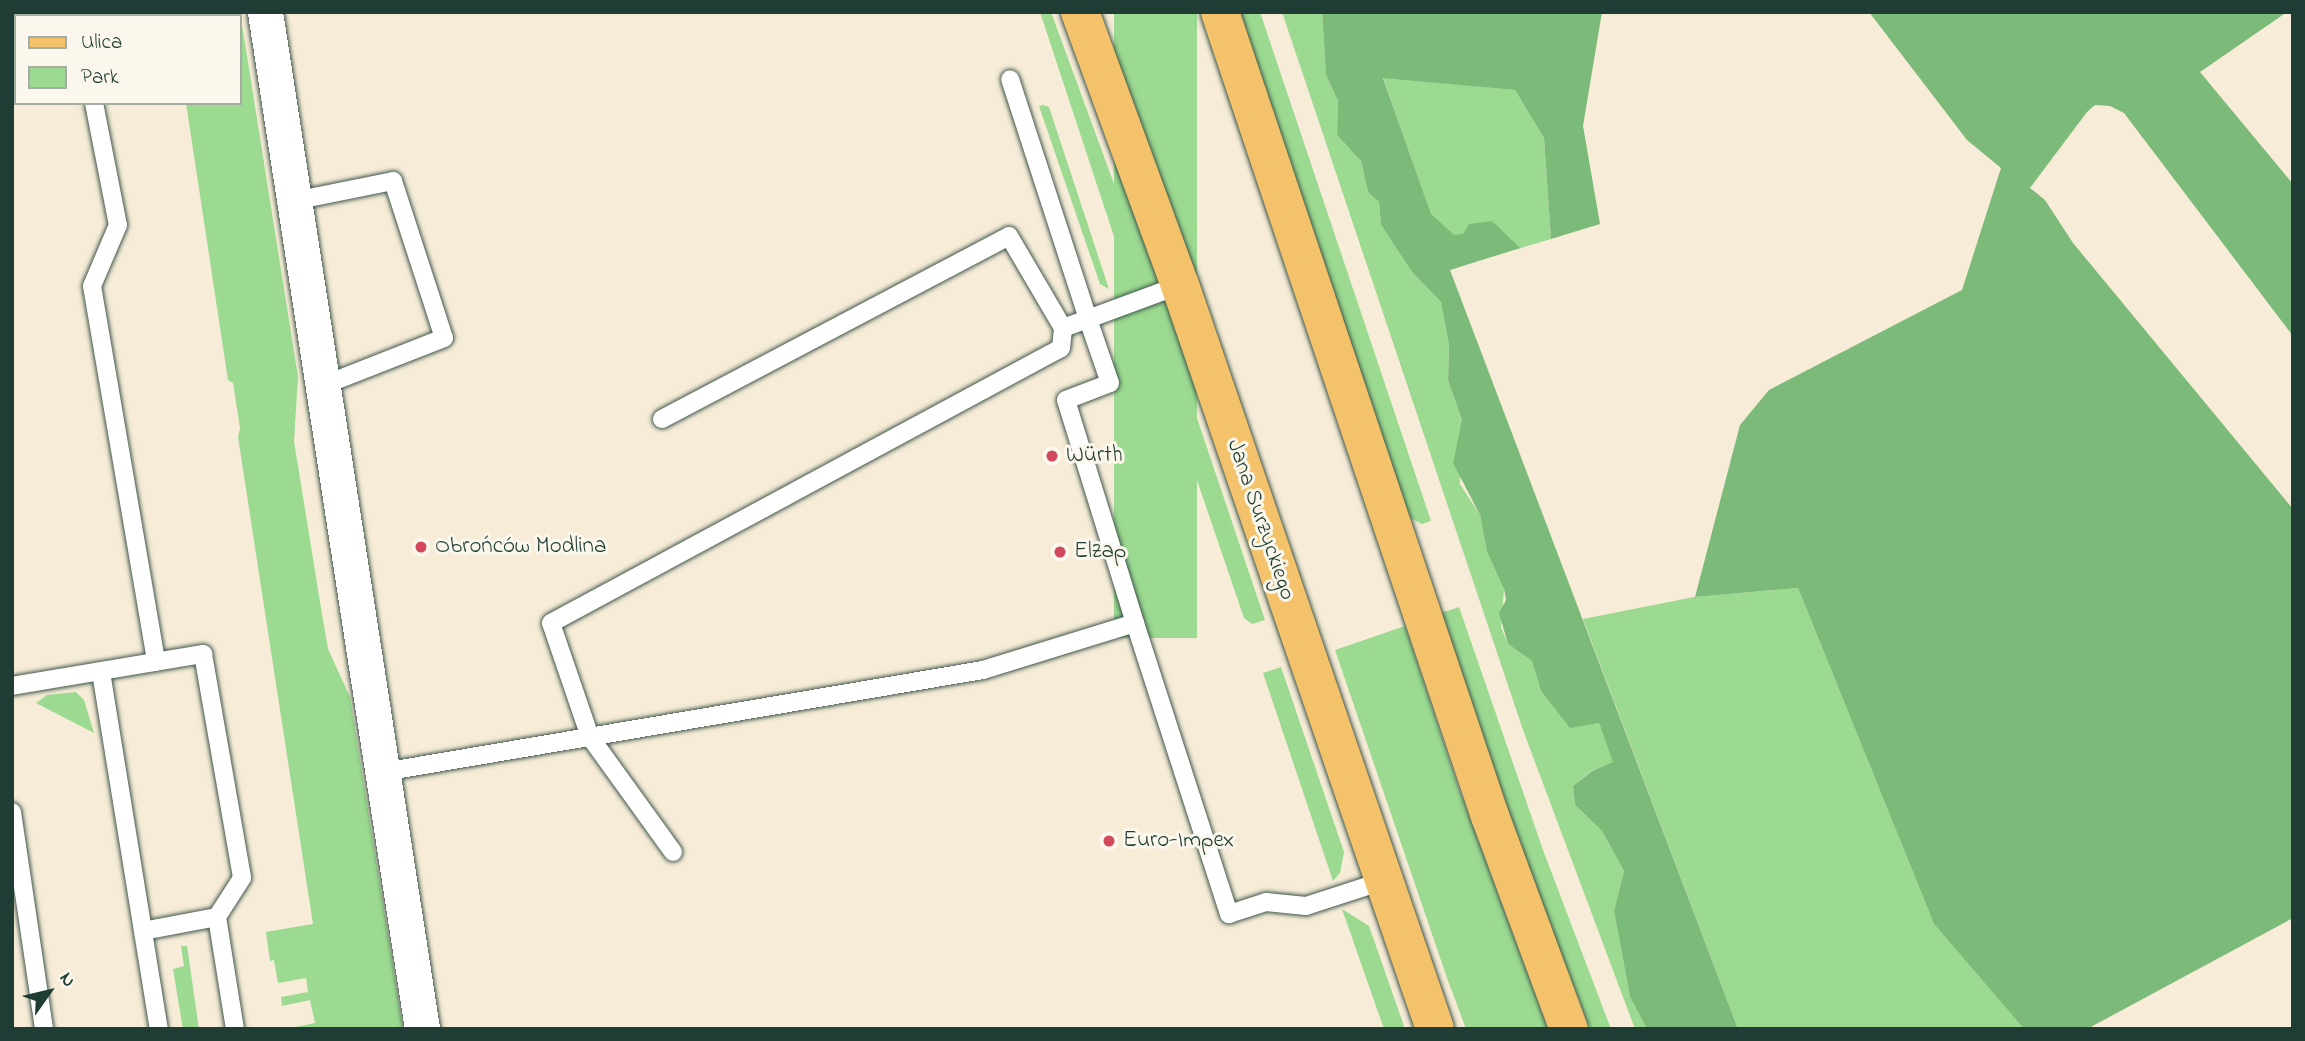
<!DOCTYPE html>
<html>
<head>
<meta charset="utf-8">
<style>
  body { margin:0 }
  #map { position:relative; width:2305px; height:1041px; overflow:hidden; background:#f6ecd7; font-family:"Indie Flower",sans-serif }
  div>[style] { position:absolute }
  .green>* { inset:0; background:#9bda90; transform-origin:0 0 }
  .forest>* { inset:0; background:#7cba7a }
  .roads { filter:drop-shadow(0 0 2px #3f574c) drop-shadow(0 0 2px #3f574c) }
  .service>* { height:18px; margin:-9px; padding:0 9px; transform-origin:9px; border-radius:9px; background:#fff }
  .minor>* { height:35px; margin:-17.5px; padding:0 17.5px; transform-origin:17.5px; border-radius:17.5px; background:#fff }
  .primary>* { height:38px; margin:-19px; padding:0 19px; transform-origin:19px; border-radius:19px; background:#f3c26a }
  .dots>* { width:19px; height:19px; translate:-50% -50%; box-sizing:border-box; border:4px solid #fbf7ec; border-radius:50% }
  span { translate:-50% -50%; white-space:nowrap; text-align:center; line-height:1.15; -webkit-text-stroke:6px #fbf7ec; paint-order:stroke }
  .poi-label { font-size:23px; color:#1f3d34 }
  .left { translate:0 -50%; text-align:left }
  .street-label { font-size:23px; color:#1f3d34 }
  .frame { position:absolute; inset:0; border:14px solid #1f3d34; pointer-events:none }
  .legend { position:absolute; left:14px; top:14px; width:228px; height:91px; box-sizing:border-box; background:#fbf7ec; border:2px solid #a3ada2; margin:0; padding:9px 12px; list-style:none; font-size:21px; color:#1f3d34 }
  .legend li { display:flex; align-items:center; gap:14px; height:35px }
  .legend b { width:35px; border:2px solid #a3ada2 }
  .north { position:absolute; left:14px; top:957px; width:70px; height:70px; -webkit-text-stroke:5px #fbf7ec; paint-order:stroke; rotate:56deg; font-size:19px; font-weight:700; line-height:28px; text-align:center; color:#1f3d34 }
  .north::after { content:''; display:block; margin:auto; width:24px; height:32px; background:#1f3d34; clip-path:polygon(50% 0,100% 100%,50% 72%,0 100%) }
</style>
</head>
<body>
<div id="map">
  <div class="green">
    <i style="clip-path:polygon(172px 12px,240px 12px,298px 377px,294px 441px,320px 602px,328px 649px,350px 697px,403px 1029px,286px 1029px,315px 1023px,310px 1000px,282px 1006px,281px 997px,308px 992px,306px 978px,278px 983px,274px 960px,270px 961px,266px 932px,313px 924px,238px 437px,240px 428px,233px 383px,228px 380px,186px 103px,240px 103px,240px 16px)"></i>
    <i style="clip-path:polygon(1040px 12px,1051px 12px,1139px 252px,1139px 271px,1129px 282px)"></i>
    <i style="left:1114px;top:12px;width:83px;height:626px"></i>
    <i style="clip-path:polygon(1239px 12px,1260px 12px,1431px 521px,1422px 524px,1408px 517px)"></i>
    <i style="clip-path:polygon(1282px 12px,1322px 12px,1326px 75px,1338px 101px,1337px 135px,1361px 161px,1368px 192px,1379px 202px,1381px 225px,1412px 272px,1441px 302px,1449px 345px,1448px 380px,1462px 420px,1460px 484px,1480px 515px,1487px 552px,1504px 589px,1501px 627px,1508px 644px,1532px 661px,1541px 691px,1570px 727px,1599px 723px,1614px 762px,1591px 771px,1573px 786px,1575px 805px,1602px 831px,1624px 871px,1614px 911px,1630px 997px,1647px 1029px,1635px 1029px,1523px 730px)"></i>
    <i style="clip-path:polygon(1383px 77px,1515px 90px,1544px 138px,1551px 239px,1450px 269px)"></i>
    <i style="clip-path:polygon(1043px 105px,1049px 107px,1109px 289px,1100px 284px,1039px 106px)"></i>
    <i style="clip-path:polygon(1142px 319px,1157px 323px,1169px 335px,1265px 620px,1252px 624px,1244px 618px)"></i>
    <i style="clip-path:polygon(1798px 588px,1934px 924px,2024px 1029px,1738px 1029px,1583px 619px,1694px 597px)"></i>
    <i style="clip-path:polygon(1459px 607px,1543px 850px,1611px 1029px,1590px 1029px,1524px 857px,1441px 613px)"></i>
    <i style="clip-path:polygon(1405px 626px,1459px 789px,1548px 1029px,1466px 1029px,1447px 978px,1335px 650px)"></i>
    <i style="clip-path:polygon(1281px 667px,1344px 852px,1340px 873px,1333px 881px,1263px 673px)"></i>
    <i style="clip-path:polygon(76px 692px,84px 700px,94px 733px,36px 703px,47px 695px)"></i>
    <i style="clip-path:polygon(1342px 909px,1369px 926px,1405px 1029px,1384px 1029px)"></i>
    <i style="clip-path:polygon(181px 946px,187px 946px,199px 1029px,183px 1029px,173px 969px,184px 966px)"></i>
  </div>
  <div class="forest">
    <i style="clip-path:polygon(1322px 12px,1602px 12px,1583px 126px,1600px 224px,1551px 239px,1544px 138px,1515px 90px,1383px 78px,1431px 214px,1454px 235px,1463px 234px,1469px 224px,1492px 221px,1520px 248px,1450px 270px,1738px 1029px,1647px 1029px,1630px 997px,1614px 911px,1624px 871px,1602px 831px,1575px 805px,1573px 786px,1592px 771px,1613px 762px,1599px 723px,1570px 728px,1541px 691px,1532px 661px,1508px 644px,1499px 613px,1506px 600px,1504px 589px,1487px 552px,1480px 515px,1453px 463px,1462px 420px,1448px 380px,1449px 345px,1441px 302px,1412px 272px,1381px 225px,1379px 202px,1368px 192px,1361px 161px,1337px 135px,1338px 101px,1326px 75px)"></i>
    <i style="clip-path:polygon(1869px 12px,2287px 12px,2200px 72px,2293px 184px,2293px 336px,2124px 113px,2110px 106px,2095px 105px,2087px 112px,2030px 188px,2045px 200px,2073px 243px,2293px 509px,2293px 918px,2087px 1029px,2024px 1029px,1934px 924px,1798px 588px,1695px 597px,1740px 425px,1769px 390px,1962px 290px,2001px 168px,1967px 140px)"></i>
  </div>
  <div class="roads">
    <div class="service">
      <i style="left:77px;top:12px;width:4px;rotate:76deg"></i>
      <i style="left:94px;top:103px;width:124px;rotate:78.9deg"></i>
      <i style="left:118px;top:225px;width:66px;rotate:113.1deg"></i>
      <i style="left:92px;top:286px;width:381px;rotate:80.3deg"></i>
      <i style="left:294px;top:201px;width:101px;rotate:-11.4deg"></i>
      <i style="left:393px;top:181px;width:165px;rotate:72deg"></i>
      <i style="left:444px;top:338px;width:129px;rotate:158.6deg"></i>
      <i style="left:662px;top:419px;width:392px;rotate:-27.8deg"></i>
      <i style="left:1009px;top:236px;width:107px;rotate:59.6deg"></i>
      <i style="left:1063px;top:328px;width:27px;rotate:-20deg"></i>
      <i style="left:1088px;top:319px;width:252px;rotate:-108deg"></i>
      <i style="left:1135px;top:623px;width:306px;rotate:72.1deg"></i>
      <i style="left:1229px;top:914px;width:39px;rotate:-18deg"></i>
      <i style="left:1266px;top:902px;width:40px;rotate:5.7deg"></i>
      <i style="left:1306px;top:906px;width:81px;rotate:-18deg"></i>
      <i style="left:101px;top:672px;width:362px;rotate:80.8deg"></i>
      <i style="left:12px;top:686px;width:194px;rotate:-9.5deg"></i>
      <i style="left:203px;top:654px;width:227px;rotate:80.1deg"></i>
      <i style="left:242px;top:878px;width:46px;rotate:122.7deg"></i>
      <i style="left:217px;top:917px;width:113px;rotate:80.9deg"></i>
      <i style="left:383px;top:772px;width:609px;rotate:-9.65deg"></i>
      <i style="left:983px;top:670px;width:159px;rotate:-17.2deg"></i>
      <i style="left:1135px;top:623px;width:233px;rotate:-107.2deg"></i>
      <i style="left:1066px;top:400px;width:47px;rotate:-21.1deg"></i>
      <i style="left:1110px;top:383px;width:68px;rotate:-109deg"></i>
      <i style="left:1088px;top:319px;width:98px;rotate:-20.3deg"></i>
      <i style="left:12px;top:812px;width:219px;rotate:81.6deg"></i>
      <i style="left:673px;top:852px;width:142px;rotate:-125.8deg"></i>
      <i style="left:590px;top:737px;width:120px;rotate:-108.9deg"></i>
      <i style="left:551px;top:623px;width:579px;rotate:-28.33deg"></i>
      <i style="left:1061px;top:348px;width:20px;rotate:-84deg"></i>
      <i style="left:143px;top:931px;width:75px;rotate:-10.7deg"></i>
    </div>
    <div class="minor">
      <i style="left:265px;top:12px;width:1029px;rotate:81.22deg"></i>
    </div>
    <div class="primary">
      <i style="left:1080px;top:12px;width:291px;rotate:69.9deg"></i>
      <i style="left:1180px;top:285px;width:786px;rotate:71.08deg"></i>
      <i style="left:1220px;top:12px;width:848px;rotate:71.44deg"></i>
      <i style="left:1490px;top:816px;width:227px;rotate:69.7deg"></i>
    </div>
  </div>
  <div class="dots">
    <i style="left:1052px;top:456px;background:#d1495b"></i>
    <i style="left:421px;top:547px;background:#d1495b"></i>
    <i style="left:1060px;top:552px;background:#d1495b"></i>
    <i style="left:1109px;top:841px;background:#d1495b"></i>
  </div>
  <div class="poi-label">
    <span class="left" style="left:1066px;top:456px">Würth</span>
    <span class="left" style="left:435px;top:547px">Obrońców Modlina</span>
    <span class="left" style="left:1074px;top:552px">Elzap</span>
    <span class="left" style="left:1123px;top:841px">Euro-Impex</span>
  </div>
  <div class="street-label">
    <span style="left:1260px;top:520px;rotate:71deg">Jana Surzyckiego</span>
  </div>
  <div class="frame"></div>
  <ul class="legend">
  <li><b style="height:9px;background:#f3c26a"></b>Ulica</li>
  <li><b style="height:19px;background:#9bda90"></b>Park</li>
  </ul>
  <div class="north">N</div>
</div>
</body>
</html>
